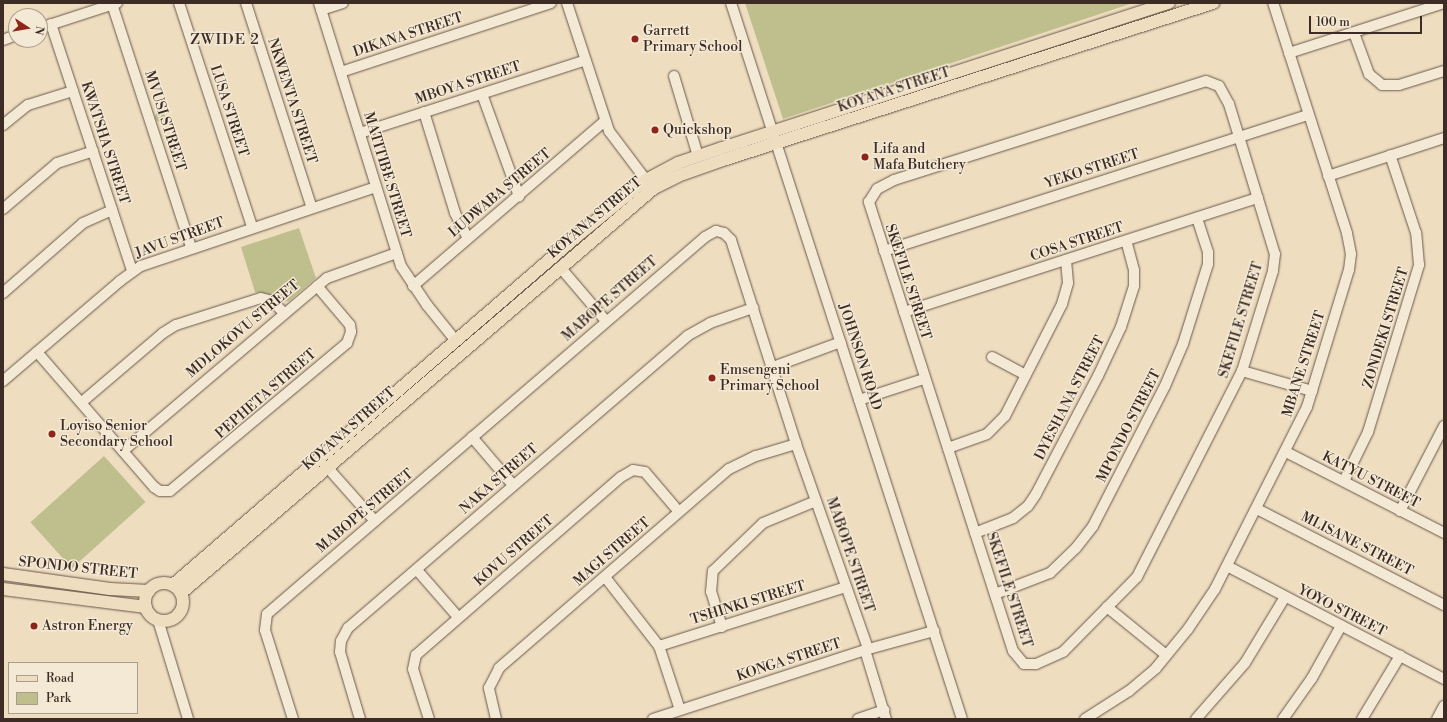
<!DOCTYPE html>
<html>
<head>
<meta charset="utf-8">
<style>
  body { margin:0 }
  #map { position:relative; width:1447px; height:722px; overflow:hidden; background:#eeddbf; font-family:"Libre Bodoni",serif }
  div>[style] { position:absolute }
  .green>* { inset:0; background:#bfbf8e; transform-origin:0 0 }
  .round { border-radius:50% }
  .roads { filter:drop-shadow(0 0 1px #68584c) drop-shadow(0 0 1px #68584c) }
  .minor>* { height:10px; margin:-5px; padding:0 5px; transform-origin:5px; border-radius:5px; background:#f4e9d5 }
  .major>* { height:12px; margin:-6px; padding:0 6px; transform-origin:6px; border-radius:6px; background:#eeddbf }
  .major>.ring { margin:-6px; padding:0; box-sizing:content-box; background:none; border:12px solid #eeddbf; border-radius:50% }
  .dots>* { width:11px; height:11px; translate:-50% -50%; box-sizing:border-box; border:2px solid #f4e9d5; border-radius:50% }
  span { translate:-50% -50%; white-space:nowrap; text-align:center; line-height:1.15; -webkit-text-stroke:3px #f4e9d5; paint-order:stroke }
  .poi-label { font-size:14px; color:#3c2c25 }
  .left { translate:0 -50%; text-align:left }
  .street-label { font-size:14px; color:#3c2c25 }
  .neighbourhood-label { font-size:15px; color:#3c2c25; letter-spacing:1px }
  .frame { position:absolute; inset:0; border:4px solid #3c2c25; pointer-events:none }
  .legend { position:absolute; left:8px; top:662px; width:130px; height:52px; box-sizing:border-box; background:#f4e9d5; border:1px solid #aa9d8f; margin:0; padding:5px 7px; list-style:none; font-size:12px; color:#3c2c25 }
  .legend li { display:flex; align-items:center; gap:8px; height:20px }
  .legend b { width:20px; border:1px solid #aa9d8f }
  .north { position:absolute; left:8px; top:8px; width:40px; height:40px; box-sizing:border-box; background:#f4e9d5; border:1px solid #aa9d8f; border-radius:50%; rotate:102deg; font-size:11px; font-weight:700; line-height:16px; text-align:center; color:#3c2c25 }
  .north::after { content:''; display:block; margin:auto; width:14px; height:18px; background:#8f2418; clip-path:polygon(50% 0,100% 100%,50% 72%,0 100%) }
  .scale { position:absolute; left:1309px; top:16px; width:113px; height:18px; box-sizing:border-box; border:2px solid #3c2c25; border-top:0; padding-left:5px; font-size:12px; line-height:14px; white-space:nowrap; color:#3c2c25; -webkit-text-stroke:3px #f4e9d5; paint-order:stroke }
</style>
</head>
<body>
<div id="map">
  <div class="green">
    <i style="clip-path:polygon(745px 3px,1133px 3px,783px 119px)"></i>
    <i class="round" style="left:155px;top:112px;width:10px;height:10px"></i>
    <i style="clip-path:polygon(299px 228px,316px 278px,289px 301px,280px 302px,269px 294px,255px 292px,241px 247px)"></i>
    <i style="left:104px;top:456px;width:62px;height:99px;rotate:48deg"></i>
  </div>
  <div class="roads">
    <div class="minor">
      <i style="left:179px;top:3px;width:236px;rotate:71.9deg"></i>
      <i style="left:246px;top:3px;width:215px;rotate:72.2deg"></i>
      <i style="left:319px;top:3px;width:275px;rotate:72.7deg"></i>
      <i style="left:401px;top:266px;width:47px;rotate:56.3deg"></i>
      <i style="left:427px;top:305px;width:46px;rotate:51.1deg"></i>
      <i style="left:567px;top:3px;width:135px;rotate:71.8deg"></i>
      <i style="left:609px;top:131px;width:61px;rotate:52.9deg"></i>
      <i style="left:731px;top:3px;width:752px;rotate:72.12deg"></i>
      <i style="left:112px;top:4px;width:256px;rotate:72deg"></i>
      <i style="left:321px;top:10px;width:23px;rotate:-18deg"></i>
      <i style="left:51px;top:24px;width:260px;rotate:71.8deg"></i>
      <i style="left:40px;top:28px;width:81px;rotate:-18deg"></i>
      <i style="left:1354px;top:33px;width:44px;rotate:69.9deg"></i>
      <i style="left:1369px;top:74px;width:17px;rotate:40deg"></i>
      <i style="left:1382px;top:85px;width:17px"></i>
      <i style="left:1399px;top:85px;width:47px;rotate:-17.3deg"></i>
      <i style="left:3px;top:40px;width:14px;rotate:-21deg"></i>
      <i style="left:1289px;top:53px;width:163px;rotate:-17.9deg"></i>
      <i style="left:341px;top:72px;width:221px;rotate:-18.2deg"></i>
      <i style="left:674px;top:76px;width:84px;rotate:73.3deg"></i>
      <i style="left:1206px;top:81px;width:14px;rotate:21deg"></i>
      <i style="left:1219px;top:86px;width:21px;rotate:61deg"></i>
      <i style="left:1229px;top:104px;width:157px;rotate:73deg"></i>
      <i style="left:1275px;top:254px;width:17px;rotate:97deg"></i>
      <i style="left:1273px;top:271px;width:105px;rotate:107.2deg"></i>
      <i style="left:1242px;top:371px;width:231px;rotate:117deg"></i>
      <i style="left:1137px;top:577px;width:105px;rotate:134.6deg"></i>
      <i style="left:1063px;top:652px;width:30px;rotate:156deg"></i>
      <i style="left:1036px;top:664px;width:12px;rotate:180deg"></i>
      <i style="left:1024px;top:664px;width:17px;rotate:-130deg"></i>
      <i style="left:1013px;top:651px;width:472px;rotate:-107.8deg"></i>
      <i style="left:869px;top:202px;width:15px;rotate:-58deg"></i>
      <i style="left:877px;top:189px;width:19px;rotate:-28deg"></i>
      <i style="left:894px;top:180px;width:327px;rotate:-17.6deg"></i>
      <i style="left:482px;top:94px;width:109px;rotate:70.1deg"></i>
      <i style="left:424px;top:112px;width:106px;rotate:72.9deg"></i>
      <i style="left:455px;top:213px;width:28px;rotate:63deg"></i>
      <i style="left:3px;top:125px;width:32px;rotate:-39deg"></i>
      <i style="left:28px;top:105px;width:47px;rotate:-17.3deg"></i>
      <i style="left:360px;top:133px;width:237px;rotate:-17.9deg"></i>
      <i style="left:1328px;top:176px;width:122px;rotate:-18.1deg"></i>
      <i style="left:3px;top:209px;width:71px;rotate:-40.4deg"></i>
      <i style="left:57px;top:163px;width:38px;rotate:-18deg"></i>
      <i style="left:884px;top:251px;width:445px;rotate:-17.8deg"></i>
      <i style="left:560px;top:267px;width:71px;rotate:49.6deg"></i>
      <i style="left:413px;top:286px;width:253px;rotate:-40.7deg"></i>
      <i style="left:3px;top:293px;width:106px;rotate:-41.2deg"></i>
      <i style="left:83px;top:223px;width:32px;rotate:-24deg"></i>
      <i style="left:904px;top:312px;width:372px;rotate:-17.9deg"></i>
      <i style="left:37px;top:352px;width:179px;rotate:49.1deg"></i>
      <i style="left:154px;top:487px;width:7px;rotate:34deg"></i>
      <i style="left:160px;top:491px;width:10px"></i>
      <i style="left:170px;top:491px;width:231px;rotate:-39.9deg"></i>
      <i style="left:347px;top:343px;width:12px;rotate:-70deg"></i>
      <i style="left:351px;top:332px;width:7px;rotate:-98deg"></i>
      <i style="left:350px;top:325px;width:51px;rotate:-130.2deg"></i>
      <i style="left:992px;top:357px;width:38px;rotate:28deg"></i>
      <i style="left:773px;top:367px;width:72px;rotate:-20.2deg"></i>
      <i style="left:1242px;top:371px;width:73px;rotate:15.9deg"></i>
      <i style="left:3px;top:381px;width:154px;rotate:-40.5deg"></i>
      <i style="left:120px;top:281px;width:26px;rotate:-36deg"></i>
      <i style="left:141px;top:266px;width:248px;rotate:-18.6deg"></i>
      <i style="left:859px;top:400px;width:68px;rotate:-17.9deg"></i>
      <i style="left:82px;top:402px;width:106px;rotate:-40.4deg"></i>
      <i style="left:163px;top:333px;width:15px;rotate:-32deg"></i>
      <i style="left:176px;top:325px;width:89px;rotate:-17.6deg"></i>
      <i style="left:261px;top:298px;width:11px;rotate:15deg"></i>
      <i style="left:272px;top:301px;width:16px;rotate:45deg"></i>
      <i style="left:472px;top:437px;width:63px;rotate:49.5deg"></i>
      <i style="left:948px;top:448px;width:41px;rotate:-19.7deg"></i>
      <i style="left:987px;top:434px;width:25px;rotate:-45deg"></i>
      <i style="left:1005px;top:416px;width:126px;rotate:-63deg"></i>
      <i style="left:1062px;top:304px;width:22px;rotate:-74deg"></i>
      <i style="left:1068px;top:283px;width:23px;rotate:-95deg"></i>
      <i style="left:123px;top:451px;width:267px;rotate:-40.3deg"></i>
      <i style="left:327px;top:278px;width:74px;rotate:-19.7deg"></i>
      <i style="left:1286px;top:452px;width:178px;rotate:27.1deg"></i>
      <i style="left:327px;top:467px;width:72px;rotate:48.4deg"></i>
      <i style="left:1344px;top:481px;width:55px;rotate:-63.9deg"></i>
      <i style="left:1368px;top:432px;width:175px;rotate:-73deg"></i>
      <i style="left:1419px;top:265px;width:32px;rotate:-95deg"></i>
      <i style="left:1416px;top:233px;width:82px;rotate:-108.4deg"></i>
      <i style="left:1257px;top:509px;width:210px;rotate:27.2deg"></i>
      <i style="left:1400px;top:511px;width:96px;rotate:-62.6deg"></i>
      <i style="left:975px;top:533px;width:41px;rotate:-21.5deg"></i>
      <i style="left:1013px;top:518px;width:19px;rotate:-39deg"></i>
      <i style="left:1028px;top:506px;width:14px;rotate:-56deg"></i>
      <i style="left:1036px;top:494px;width:133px;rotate:-62.3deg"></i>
      <i style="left:1098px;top:376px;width:54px;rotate:-64.9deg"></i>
      <i style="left:1121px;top:327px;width:43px;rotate:-72.4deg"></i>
      <i style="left:1134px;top:286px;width:16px;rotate:-90deg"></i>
      <i style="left:1134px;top:270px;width:30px;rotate:-105deg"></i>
      <i style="left:1227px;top:566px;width:245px;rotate:27.5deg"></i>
      <i style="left:417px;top:570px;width:62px;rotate:48.9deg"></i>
      <i style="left:605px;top:577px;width:88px;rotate:52deg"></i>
      <i style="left:659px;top:646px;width:67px;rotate:71.8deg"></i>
      <i style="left:995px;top:594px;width:59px;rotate:-20.9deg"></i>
      <i style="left:1050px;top:573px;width:36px;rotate:-44deg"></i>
      <i style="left:1076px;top:548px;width:28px;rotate:-52deg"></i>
      <i style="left:1093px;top:526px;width:157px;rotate:-62.8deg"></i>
      <i style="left:1165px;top:386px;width:46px;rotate:-66.8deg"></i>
      <i style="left:1183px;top:344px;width:84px;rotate:-72.6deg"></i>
      <i style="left:1208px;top:264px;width:12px;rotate:-90deg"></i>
      <i style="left:1208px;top:252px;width:36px;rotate:-108deg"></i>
      <i style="left:1107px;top:607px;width:76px;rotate:39.1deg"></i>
      <i style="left:158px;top:620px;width:103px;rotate:73.1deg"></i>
      <i style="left:722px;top:627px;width:37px;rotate:-107deg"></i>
      <i style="left:711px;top:592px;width:21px;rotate:-85deg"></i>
      <i style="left:713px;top:571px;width:69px;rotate:-43.8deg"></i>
      <i style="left:763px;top:523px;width:57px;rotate:-22.5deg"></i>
      <i style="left:659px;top:646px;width:196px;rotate:-17.5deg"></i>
      <i style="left:865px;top:650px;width:72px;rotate:73.1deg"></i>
      <i style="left:293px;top:719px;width:93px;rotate:-107.5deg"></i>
      <i style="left:265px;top:630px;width:16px;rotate:-83deg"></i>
      <i style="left:267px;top:614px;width:578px;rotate:-40.72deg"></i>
      <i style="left:705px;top:237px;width:13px;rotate:-29deg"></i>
      <i style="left:716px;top:231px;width:8px;rotate:14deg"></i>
      <i style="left:724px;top:233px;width:10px;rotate:45deg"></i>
      <i style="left:731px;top:240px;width:214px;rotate:72.3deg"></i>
      <i style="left:796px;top:444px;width:217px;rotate:70.6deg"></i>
      <i style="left:360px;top:719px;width:70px;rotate:-106.6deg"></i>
      <i style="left:340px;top:652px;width:11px;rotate:-85deg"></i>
      <i style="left:341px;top:641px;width:15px;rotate:-62deg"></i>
      <i style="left:348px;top:628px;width:447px;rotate:-40.7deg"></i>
      <i style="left:687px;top:336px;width:26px;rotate:-29deg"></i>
      <i style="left:710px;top:323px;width:46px;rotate:-19.2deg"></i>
      <i style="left:429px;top:719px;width:52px;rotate:-107.7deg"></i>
      <i style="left:413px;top:669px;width:14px;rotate:-78deg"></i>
      <i style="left:416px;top:655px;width:271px;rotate:-41deg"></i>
      <i style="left:621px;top:477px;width:14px;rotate:-30deg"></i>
      <i style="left:633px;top:470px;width:12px;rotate:9deg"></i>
      <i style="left:645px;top:472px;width:52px;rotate:49.6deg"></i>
      <i style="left:496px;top:719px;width:32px;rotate:-103deg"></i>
      <i style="left:489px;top:688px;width:22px;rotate:-63deg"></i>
      <i style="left:499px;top:668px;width:304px;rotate:-40.9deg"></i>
      <i style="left:729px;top:469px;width:30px;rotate:-26deg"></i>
      <i style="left:756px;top:456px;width:42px;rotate:-16.7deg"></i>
      <i style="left:653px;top:719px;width:223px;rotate:-18deg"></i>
      <i style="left:865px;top:650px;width:72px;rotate:-15.4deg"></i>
      <i style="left:858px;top:719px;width:28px;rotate:-19deg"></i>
      <i style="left:1085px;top:719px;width:52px;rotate:-32.5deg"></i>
      <i style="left:1129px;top:691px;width:35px;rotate:-40deg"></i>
      <i style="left:1156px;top:668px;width:50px;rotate:-50.6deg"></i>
      <i style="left:1188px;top:629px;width:48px;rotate:-56deg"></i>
      <i style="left:1215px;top:589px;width:204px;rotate:-63.2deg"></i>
      <i style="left:1307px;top:407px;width:143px;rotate:-73deg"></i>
      <i style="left:1349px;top:270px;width:16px;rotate:-83deg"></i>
      <i style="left:1351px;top:254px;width:21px;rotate:-101deg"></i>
      <i style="left:1347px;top:233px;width:242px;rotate:-107.8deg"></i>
      <i style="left:1196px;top:719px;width:74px;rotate:-48.8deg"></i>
      <i style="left:1245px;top:663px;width:77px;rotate:-58.8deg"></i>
      <i style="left:1283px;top:719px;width:50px;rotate:-54.7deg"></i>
      <i style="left:1312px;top:678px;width:60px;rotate:-60.9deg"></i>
      <i style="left:1362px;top:719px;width:74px;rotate:-58.9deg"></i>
      <i style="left:1437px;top:719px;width:15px;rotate:-62deg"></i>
    </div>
    <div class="major">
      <i style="left:3px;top:574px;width:108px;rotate:8deg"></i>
      <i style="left:110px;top:589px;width:39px;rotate:3deg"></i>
      <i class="ring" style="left:145px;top:583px;width:26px;height:26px"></i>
      <i style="left:173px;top:585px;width:534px;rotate:-40.82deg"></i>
      <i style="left:577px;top:236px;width:89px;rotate:-39.1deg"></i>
      <i style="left:646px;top:180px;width:36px;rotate:-28deg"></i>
      <i style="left:678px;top:163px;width:46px;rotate:-18.8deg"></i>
      <i style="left:722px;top:148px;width:470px;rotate:-18deg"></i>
      <i style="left:3px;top:589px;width:144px;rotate:7.2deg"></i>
      <i style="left:181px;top:593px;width:623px;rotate:-40.57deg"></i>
      <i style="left:654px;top:188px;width:32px;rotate:-26deg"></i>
      <i style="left:683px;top:174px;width:42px;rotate:-19.3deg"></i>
      <i style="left:723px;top:160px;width:515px;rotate:-17.77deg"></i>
    </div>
  </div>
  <div class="dots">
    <i style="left:635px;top:39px;background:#8f2418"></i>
    <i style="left:655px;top:130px;background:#8f2418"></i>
    <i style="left:865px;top:157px;background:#8f2418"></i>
    <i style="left:712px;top:378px;background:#8f2418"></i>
    <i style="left:52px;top:434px;background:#8f2418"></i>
    <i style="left:34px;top:626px;background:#8f2418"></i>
  </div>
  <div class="poi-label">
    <span class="left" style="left:643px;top:39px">Garrett<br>Primary School</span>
    <span class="left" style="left:663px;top:130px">Quickshop</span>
    <span class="left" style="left:873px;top:157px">Lifa and<br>Mafa Butchery</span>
    <span class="left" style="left:720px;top:378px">Emsengeni<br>Primary School</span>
    <span class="left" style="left:60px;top:434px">Loyiso Senior<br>Secondary School</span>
    <span class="left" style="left:42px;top:626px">Astron Energy</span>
  </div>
  <div class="street-label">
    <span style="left:408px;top:35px;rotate:-18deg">DIKANA STREET</span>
    <span style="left:468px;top:83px;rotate:-18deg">MBOYA STREET</span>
    <span style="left:894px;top:90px;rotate:-18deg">KOYANA STREET</span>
    <span style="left:292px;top:101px;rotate:72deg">NKWENTA STREET</span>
    <span style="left:229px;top:111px;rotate:72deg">LUSA STREET</span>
    <span style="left:165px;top:121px;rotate:72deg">MVUSI STREET</span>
    <span style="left:105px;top:143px;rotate:72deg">KWATSHA STREET</span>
    <span style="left:1092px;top:169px;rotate:-18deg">YEKO STREET</span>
    <span style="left:387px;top:175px;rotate:73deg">MATITIBE STREET</span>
    <span style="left:500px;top:193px;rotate:-40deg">LUDWABA STREET</span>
    <span style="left:595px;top:218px;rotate:-40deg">KOYANA STREET</span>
    <span style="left:180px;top:238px;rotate:-20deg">JAVU STREET</span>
    <span style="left:1077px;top:242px;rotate:-18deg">COSA STREET</span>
    <span style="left:908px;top:282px;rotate:72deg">SKEFILE STREET</span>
    <span style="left:610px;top:299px;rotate:-41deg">MABOPE STREET</span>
    <span style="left:1241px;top:320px;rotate:-73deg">SKEFILE STREET</span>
    <span style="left:1386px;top:328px;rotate:-73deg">ZONDEKI STREET</span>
    <span style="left:243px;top:329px;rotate:-40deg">MDLOKOVU STREET</span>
    <span style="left:860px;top:357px;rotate:72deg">JOHNSON ROAD</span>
    <span style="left:1304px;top:364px;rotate:-72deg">MBANE STREET</span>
    <span style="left:266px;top:394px;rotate:-41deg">PEPHETA STREET</span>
    <span style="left:1070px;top:398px;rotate:-63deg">DYESHANA STREET</span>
    <span style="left:1129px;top:426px;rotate:-63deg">MPONDO STREET</span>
    <span style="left:349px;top:429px;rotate:-41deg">KOYANA STREET</span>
    <span style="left:499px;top:479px;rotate:-41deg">NAKA STREET</span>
    <span style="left:1371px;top:480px;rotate:27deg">KATYU STREET</span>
    <span style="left:365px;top:511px;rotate:-40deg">MABOPE STREET</span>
    <span style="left:1357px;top:544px;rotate:27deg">MLISANE STREET</span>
    <span style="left:514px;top:551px;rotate:-41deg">KOVU STREET</span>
    <span style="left:612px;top:552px;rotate:-41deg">MAGI STREET</span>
    <span style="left:850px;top:555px;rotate:71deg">MABOPE STREET</span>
    <span style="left:78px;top:568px;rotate:6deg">SPONDO STREET</span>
    <span style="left:1009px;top:590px;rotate:72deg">SKEFILE STREET</span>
    <span style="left:748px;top:603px;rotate:-17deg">TSHINKI STREET</span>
    <span style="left:1342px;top:611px;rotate:27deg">YOYO STREET</span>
    <span style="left:789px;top:660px;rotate:-18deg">KONGA STREET</span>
  </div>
  <div class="neighbourhood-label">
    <span style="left:225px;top:40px">ZWIDE 2</span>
  </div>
  <div class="frame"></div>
  <ul class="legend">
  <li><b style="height:5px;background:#eeddbf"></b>Road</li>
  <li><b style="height:11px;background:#bfbf8e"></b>Park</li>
  </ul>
  <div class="north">N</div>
  <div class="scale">100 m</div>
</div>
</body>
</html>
